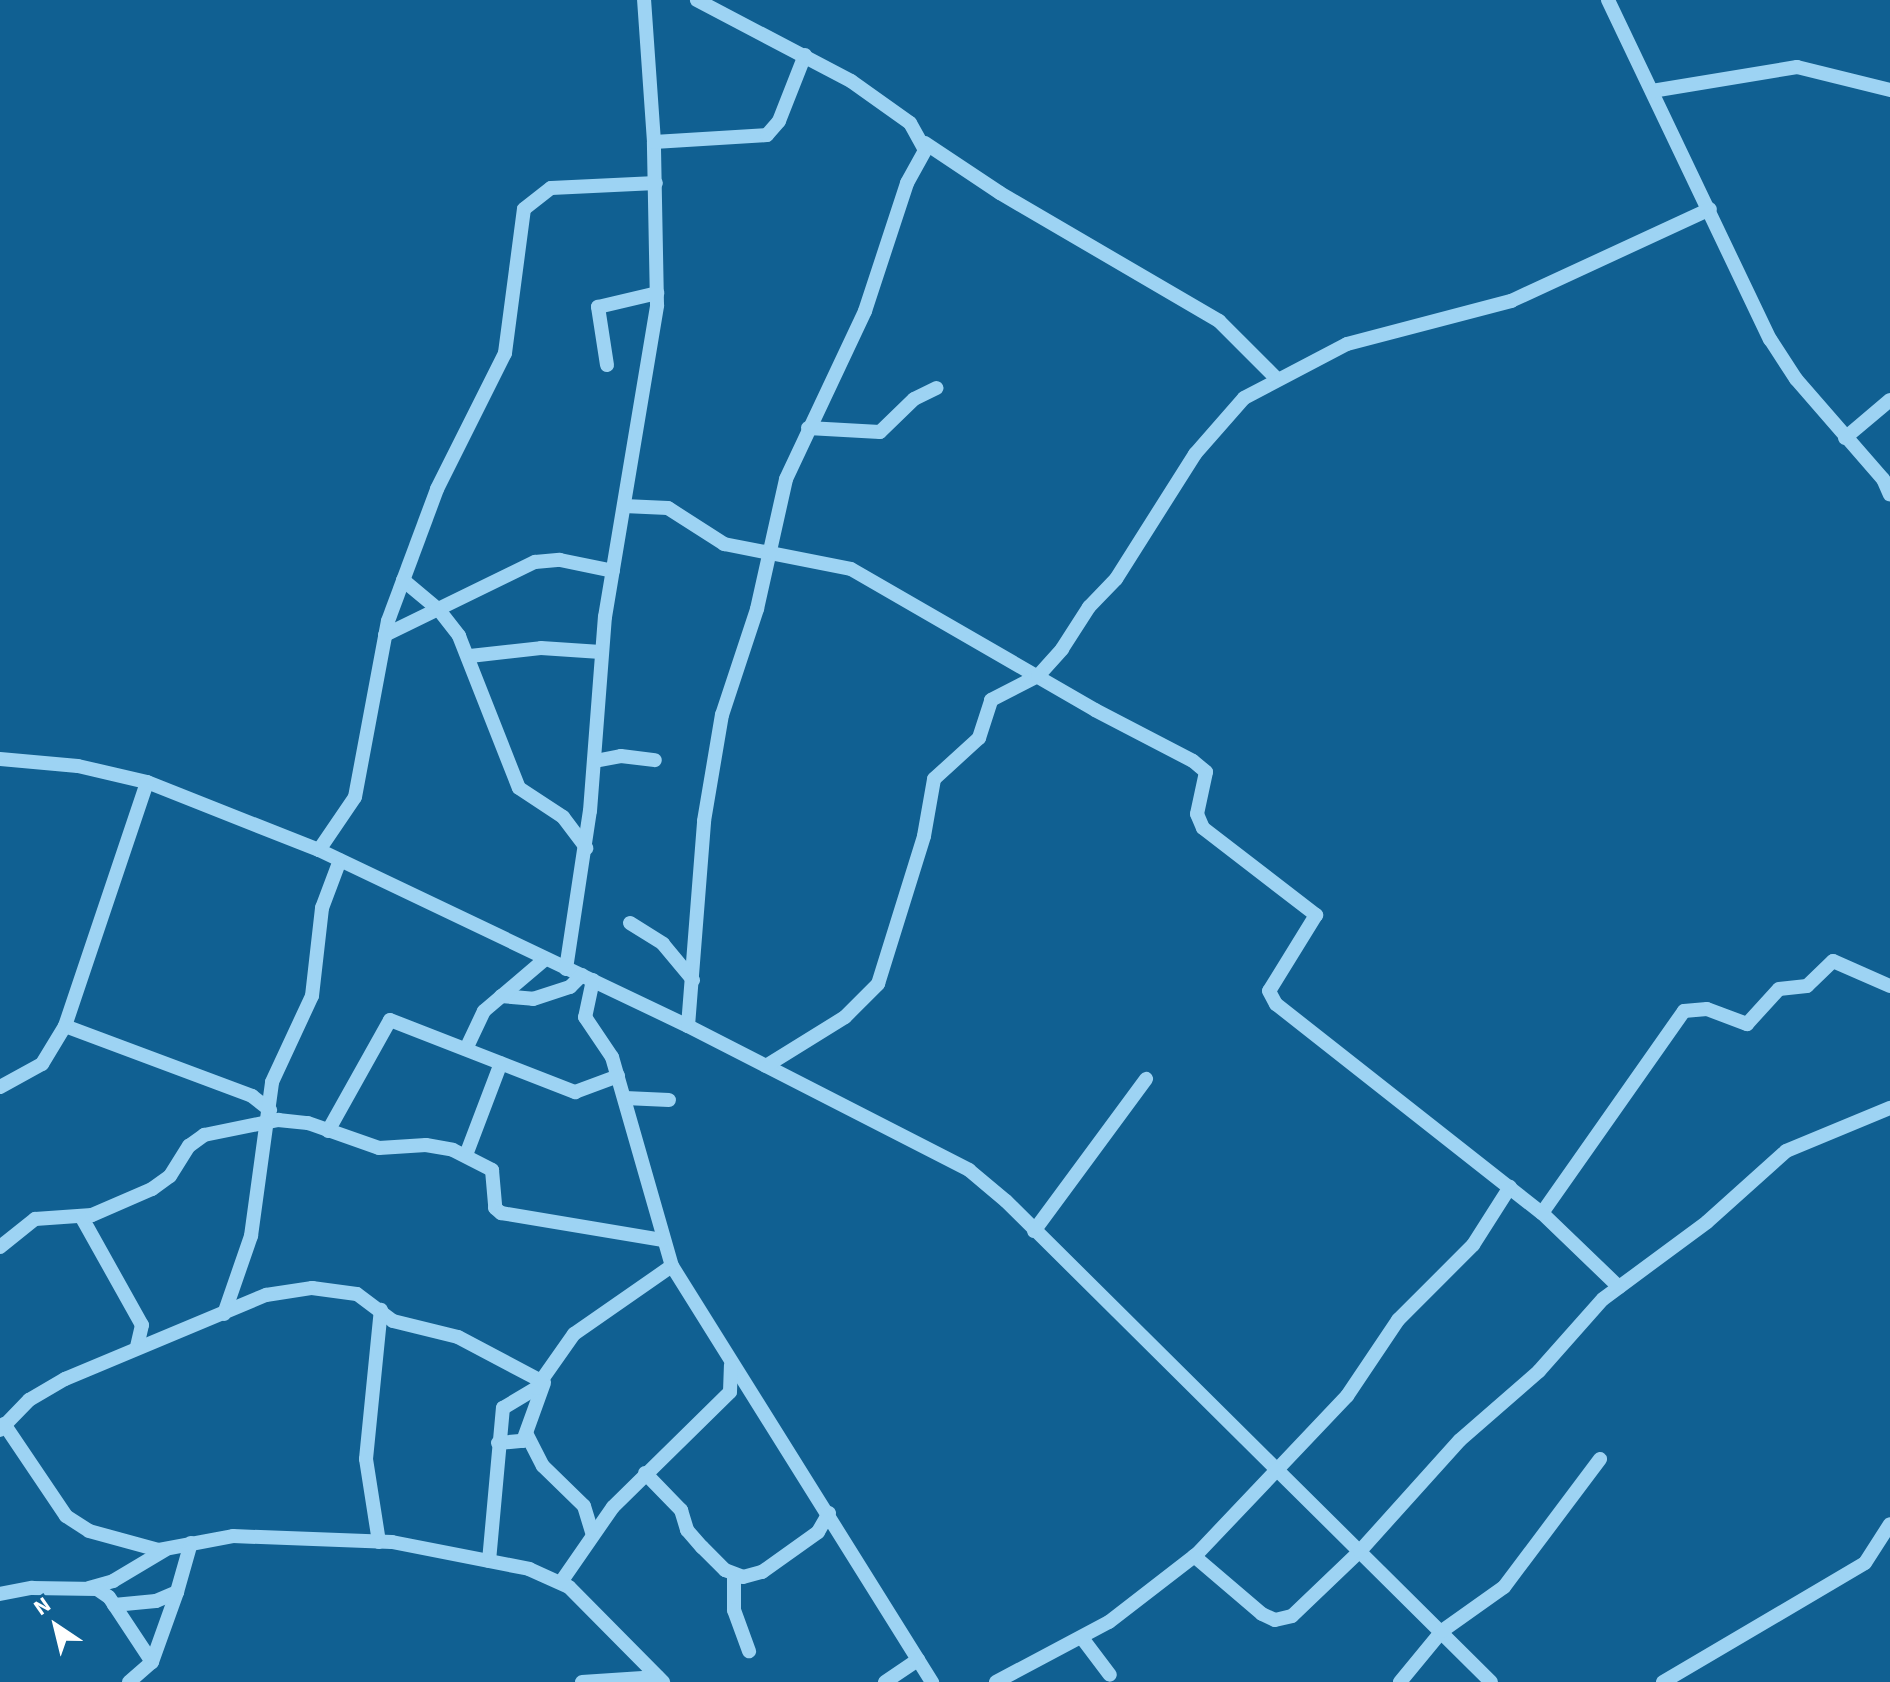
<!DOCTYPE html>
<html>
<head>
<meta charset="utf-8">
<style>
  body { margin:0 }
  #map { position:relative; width:1890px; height:1682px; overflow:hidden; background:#106092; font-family:"Source Sans 3",sans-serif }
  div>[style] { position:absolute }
  .minor>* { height:14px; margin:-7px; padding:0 7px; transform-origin:7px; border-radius:7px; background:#9dd3f3 }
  span { translate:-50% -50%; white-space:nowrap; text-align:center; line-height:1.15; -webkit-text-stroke:8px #106092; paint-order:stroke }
  .north { position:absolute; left:16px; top:1586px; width:80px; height:80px; -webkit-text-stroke:6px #106092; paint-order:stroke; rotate:325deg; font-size:22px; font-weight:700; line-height:32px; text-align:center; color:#fff }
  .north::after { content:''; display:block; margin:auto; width:28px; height:36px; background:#fff; clip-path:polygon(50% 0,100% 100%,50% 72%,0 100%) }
</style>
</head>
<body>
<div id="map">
  <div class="minor">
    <i style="left:1608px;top:0;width:376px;rotate:64.5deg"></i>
    <i style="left:1770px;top:339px;width:48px;rotate:57deg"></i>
    <i style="left:1796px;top:379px;width:133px;rotate:49deg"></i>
    <i style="left:1883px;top:479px;width:17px;rotate:66deg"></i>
    <i style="left:1652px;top:91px;width:147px;rotate:-9.4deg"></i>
    <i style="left:1797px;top:67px;width:96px;rotate:13.9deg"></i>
    <i style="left:654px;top:142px;width:113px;rotate:-3.5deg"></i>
    <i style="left:767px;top:135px;width:18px;rotate:-49deg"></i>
    <i style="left:779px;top:121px;width:71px;rotate:-68.5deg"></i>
    <i style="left:925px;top:143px;width:90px;rotate:33.7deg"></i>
    <i style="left:1000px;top:193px;width:254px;rotate:30.3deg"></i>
    <i style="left:1219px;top:321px;width:82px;rotate:45deg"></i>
    <i style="left:607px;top:365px;width:59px;rotate:-98.8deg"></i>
    <i style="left:598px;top:307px;width:61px;rotate:-13.3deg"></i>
    <i style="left:808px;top:428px;width:72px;rotate:3.2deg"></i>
    <i style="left:880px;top:432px;width:47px;rotate:-44.1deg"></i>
    <i style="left:914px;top:399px;width:25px;rotate:-26deg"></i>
    <i style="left:1845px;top:438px;width:59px;rotate:-40.2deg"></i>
    <i style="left:624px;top:506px;width:44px;rotate:2.6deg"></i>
    <i style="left:668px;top:508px;width:67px;rotate:32.7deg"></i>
    <i style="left:724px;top:544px;width:129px;rotate:11.1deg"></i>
    <i style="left:851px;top:569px;width:282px;rotate:30deg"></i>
    <i style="left:1095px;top:710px;width:110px;rotate:27.5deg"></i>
    <i style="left:1193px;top:761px;width:17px;rotate:40deg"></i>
    <i style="left:1206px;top:772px;width:43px;rotate:102.1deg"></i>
    <i style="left:1197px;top:814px;width:15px;rotate:67deg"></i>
    <i style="left:1203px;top:828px;width:143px;rotate:37.6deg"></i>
    <i style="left:1316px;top:915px;width:89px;rotate:121.7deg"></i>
    <i style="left:1269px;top:991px;width:15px;rotate:62deg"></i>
    <i style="left:1276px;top:1004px;width:338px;rotate:38.2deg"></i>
    <i style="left:1542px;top:1213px;width:107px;rotate:43.9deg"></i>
    <i style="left:403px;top:580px;width:47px;rotate:39.8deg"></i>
    <i style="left:439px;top:610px;width:33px;rotate:52deg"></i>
    <i style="left:459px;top:636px;width:163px;rotate:68.5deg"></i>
    <i style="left:519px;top:788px;width:53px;rotate:33.4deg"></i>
    <i style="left:563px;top:817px;width:39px;rotate:53deg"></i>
    <i style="left:385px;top:635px;width:167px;rotate:-26deg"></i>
    <i style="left:535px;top:562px;width:25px;rotate:-5deg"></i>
    <i style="left:560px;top:560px;width:54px;rotate:11.7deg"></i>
    <i style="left:470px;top:656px;width:71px;rotate:-6.4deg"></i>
    <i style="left:541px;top:648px;width:60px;rotate:3.8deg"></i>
    <i style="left:0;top:759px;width:78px;rotate:5.1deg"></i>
    <i style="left:78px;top:766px;width:71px;rotate:13.1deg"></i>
    <i style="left:147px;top:782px;width:185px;rotate:21.6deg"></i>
    <i style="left:319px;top:850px;width:409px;rotate:25.5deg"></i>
    <i style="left:688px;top:1026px;width:316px;rotate:27.1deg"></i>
    <i style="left:969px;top:1170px;width:48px;rotate:40deg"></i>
    <i style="left:1006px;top:1201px;width:683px;rotate:44.76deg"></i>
    <i style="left:595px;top:761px;width:26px;rotate:-11deg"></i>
    <i style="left:621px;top:756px;width:34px;rotate:7deg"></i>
    <i style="left:319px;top:850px;width:64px;rotate:-55.8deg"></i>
    <i style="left:355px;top:797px;width:179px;rotate:-79.4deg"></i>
    <i style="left:388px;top:621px;width:141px;rotate:-69.6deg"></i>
    <i style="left:437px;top:489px;width:152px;rotate:-63.4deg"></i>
    <i style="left:505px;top:353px;width:145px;rotate:-82.5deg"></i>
    <i style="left:524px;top:209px;width:34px;rotate:-38deg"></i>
    <i style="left:551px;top:188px;width:105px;rotate:-2.7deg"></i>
    <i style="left:630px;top:923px;width:39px;rotate:32deg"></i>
    <i style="left:663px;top:944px;width:47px;rotate:50.2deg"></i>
    <i style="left:566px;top:969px;width:160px;rotate:-81.4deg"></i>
    <i style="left:590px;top:811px;width:195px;rotate:-85.6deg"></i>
    <i style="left:605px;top:617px;width:316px;rotate:-80.5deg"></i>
    <i style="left:657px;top:305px;width:163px;rotate:-91.1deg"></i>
    <i style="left:654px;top:142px;width:142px;rotate:-94deg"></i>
    <i style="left:593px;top:980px;width:38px;rotate:102deg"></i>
    <i style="left:585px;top:1017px;width:48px;rotate:56deg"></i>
    <i style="left:612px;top:1057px;width:217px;rotate:74deg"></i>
    <i style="left:672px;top:1266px;width:491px;rotate:58deg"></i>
    <i style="left:501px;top:996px;width:32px;rotate:5deg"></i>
    <i style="left:533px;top:999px;width:39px;rotate:-18deg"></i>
    <i style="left:570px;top:987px;width:17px;rotate:-45deg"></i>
    <i style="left:65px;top:1026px;width:200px;rotate:20.5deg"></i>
    <i style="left:252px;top:1096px;width:23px;rotate:38deg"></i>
    <i style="left:688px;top:1026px;width:206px;rotate:-85.5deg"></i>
    <i style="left:704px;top:821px;width:108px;rotate:-80.4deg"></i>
    <i style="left:722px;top:715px;width:112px;rotate:-71.7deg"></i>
    <i style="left:757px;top:609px;width:133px;rotate:-77.4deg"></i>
    <i style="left:786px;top:479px;width:186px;rotate:-64.8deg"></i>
    <i style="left:865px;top:311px;width:135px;rotate:-71.8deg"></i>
    <i style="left:907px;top:183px;width:38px;rotate:-61deg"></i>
    <i style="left:925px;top:150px;width:31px;rotate:-119deg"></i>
    <i style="left:910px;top:123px;width:72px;rotate:-144.6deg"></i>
    <i style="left:851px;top:81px;width:174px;rotate:-152.3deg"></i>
    <i style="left:466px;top:1049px;width:42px;rotate:-64.7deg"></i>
    <i style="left:484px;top:1011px;width:79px;rotate:-40.4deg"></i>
    <i style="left:766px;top:1066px;width:93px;rotate:-31.8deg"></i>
    <i style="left:845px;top:1017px;width:47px;rotate:-45deg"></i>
    <i style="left:878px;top:984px;width:155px;rotate:-72.7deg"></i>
    <i style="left:924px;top:836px;width:58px;rotate:-80deg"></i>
    <i style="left:934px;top:779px;width:61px;rotate:-42.3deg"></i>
    <i style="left:979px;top:738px;width:40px;rotate:-72deg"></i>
    <i style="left:991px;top:700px;width:53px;rotate:-27.1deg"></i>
    <i style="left:1038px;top:676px;width:36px;rotate:-48deg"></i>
    <i style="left:1062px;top:649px;width:50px;rotate:-57.3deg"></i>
    <i style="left:1089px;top:607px;width:39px;rotate:-46deg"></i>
    <i style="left:1116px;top:579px;width:148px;rotate:-57.7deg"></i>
    <i style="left:1195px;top:454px;width:74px;rotate:-48.8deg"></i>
    <i style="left:1244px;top:398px;width:116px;rotate:-27.7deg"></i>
    <i style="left:1347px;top:344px;width:170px;rotate:-14.7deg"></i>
    <i style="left:1511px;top:301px;width:219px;rotate:-24.8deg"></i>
    <i style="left:0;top:1087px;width:48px;rotate:-28.7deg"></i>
    <i style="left:42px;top:1064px;width:44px;rotate:-58.8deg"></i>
    <i style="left:65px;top:1026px;width:257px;rotate:-71.4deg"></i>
    <i style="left:625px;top:1098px;width:44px;rotate:2.6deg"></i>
    <i style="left:328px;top:1131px;width:127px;rotate:-60.8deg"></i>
    <i style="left:390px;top:1020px;width:199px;rotate:21.3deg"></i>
    <i style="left:575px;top:1092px;width:46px;rotate:-20.4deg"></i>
    <i style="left:466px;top:1155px;width:98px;rotate:-69.2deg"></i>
    <i style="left:1542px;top:1213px;width:247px;rotate:-54.9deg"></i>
    <i style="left:1684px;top:1011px;width:23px;rotate:-5deg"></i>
    <i style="left:1707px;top:1009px;width:43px;rotate:20.6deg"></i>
    <i style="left:1747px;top:1024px;width:47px;rotate:-47.6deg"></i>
    <i style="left:1779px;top:989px;width:28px;rotate:-6deg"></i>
    <i style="left:1807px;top:986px;width:36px;rotate:-44deg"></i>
    <i style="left:1833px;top:961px;width:62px;rotate:23.7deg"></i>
    <i style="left:81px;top:1216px;width:125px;rotate:60.8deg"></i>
    <i style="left:142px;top:1325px;width:23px;rotate:103deg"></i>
    <i style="left:1034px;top:1231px;width:189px;rotate:-53.6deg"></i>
    <i style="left:0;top:1247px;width:45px;rotate:-38.7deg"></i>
    <i style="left:35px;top:1219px;width:57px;rotate:-4deg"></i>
    <i style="left:92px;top:1215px;width:65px;rotate:-23.4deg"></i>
    <i style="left:152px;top:1189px;width:22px;rotate:-36deg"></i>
    <i style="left:170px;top:1176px;width:36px;rotate:-58deg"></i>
    <i style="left:189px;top:1146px;width:19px;rotate:-36deg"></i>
    <i style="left:204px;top:1135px;width:76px;rotate:-11.5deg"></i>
    <i style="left:278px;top:1120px;width:30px;rotate:6deg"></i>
    <i style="left:308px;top:1123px;width:75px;rotate:19.4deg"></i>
    <i style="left:379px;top:1148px;width:47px;rotate:-3.7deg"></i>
    <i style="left:426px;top:1145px;width:27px;rotate:10deg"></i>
    <i style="left:453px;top:1150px;width:44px;rotate:27.1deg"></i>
    <i style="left:492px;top:1170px;width:38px;rotate:85deg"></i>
    <i style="left:495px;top:1208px;width:8px;rotate:40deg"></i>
    <i style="left:501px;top:1213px;width:163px;rotate:9.5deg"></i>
    <i style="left:224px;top:1314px;width:83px;rotate:-70.9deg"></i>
    <i style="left:251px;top:1236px;width:155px;rotate:-82.2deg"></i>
    <i style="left:272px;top:1082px;width:95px;rotate:-65.1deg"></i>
    <i style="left:312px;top:996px;width:89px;rotate:-83.5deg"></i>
    <i style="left:322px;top:908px;width:51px;rotate:-69.4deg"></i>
    <i style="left:4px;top:1424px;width:111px;rotate:56deg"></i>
    <i style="left:66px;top:1516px;width:27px;rotate:33deg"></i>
    <i style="left:89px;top:1531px;width:73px;rotate:15.2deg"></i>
    <i style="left:159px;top:1550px;width:75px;rotate:-10.7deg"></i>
    <i style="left:233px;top:1536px;width:159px;rotate:2.2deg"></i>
    <i style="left:392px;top:1542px;width:140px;rotate:11.1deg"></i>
    <i style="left:529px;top:1569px;width:44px;rotate:24.2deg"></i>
    <i style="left:569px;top:1587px;width:134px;rotate:45.3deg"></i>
    <i style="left:0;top:1430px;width:42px;rotate:-46deg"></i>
    <i style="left:29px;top:1400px;width:42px;rotate:-30.3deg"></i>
    <i style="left:65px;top:1379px;width:218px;rotate:-22.7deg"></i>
    <i style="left:266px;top:1295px;width:47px;rotate:-8.7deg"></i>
    <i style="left:312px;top:1288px;width:45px;rotate:7.6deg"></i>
    <i style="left:357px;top:1294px;width:45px;rotate:36.9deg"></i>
    <i style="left:393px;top:1321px;width:67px;rotate:13.8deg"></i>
    <i style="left:458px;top:1337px;width:96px;rotate:27.9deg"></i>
    <i style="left:527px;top:1435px;width:35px;rotate:63deg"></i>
    <i style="left:543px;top:1466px;width:57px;rotate:44.3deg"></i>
    <i style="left:584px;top:1506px;width:30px;rotate:73deg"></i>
    <i style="left:498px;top:1443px;width:25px;rotate:-5deg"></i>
    <i style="left:523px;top:1441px;width:62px;rotate:-70.1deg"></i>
    <i style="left:645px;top:1473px;width:52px;rotate:45.8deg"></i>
    <i style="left:681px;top:1510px;width:21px;rotate:73deg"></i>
    <i style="left:687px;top:1530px;width:23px;rotate:49deg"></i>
    <i style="left:702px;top:1547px;width:33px;rotate:45deg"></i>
    <i style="left:725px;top:1570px;width:19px;rotate:21deg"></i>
    <i style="left:743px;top:1577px;width:20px;rotate:-15deg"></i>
    <i style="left:762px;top:1572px;width:69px;rotate:-35.5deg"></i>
    <i style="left:818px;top:1532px;width:22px;rotate:-60deg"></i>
    <i style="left:379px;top:1542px;width:84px;rotate:-98.9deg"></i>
    <i style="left:366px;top:1459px;width:150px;rotate:-84.3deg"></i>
    <i style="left:1194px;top:1556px;width:89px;rotate:40.5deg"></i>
    <i style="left:1262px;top:1614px;width:14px;rotate:25deg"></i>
    <i style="left:1275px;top:1620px;width:17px;rotate:-13deg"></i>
    <i style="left:1292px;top:1616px;width:94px;rotate:-43.7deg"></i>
    <i style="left:1360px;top:1551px;width:149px;rotate:-48deg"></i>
    <i style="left:1460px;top:1440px;width:105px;rotate:-41.1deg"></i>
    <i style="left:1539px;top:1371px;width:96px;rotate:-48.4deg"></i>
    <i style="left:1603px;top:1299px;width:129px;rotate:-36.5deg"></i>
    <i style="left:1707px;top:1222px;width:106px;rotate:-41.9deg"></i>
    <i style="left:1786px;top:1151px;width:113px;rotate:-22.5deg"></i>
    <i style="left:489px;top:1561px;width:154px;rotate:-84.8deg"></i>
    <i style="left:503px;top:1408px;width:39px;rotate:-31deg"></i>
    <i style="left:536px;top:1388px;width:66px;rotate:-54.9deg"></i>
    <i style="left:574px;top:1334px;width:119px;rotate:-34.8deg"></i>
    <i style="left:734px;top:1575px;width:35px;rotate:90deg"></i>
    <i style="left:734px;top:1610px;width:44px;rotate:69.9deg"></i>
    <i style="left:561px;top:1582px;width:91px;rotate:-55.3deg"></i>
    <i style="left:613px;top:1507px;width:164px;rotate:-44.5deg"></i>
    <i style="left:730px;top:1392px;width:27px;rotate:-88deg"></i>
    <i style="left:89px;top:1588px;width:25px;rotate:-16deg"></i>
    <i style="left:113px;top:1581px;width:61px;rotate:-30.8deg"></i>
    <i style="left:0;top:1594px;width:33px;rotate:-11deg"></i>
    <i style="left:32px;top:1588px;width:65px;rotate:0.9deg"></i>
    <i style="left:97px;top:1589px;width:14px;rotate:34deg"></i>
    <i style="left:109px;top:1597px;width:78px;rotate:56.5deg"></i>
    <i style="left:114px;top:1605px;width:42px;rotate:-5.4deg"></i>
    <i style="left:156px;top:1601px;width:23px;rotate:-23deg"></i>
    <i style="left:177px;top:1592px;width:51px;rotate:-74.1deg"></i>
    <i style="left:1082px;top:1638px;width:46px;rotate:52.9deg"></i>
    <i style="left:129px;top:1682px;width:30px;rotate:-41deg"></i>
    <i style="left:152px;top:1662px;width:74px;rotate:-70.3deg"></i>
    <i style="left:582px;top:1682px;width:76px;rotate:-3.8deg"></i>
    <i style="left:885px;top:1682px;width:40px;rotate:-34deg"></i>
    <i style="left:996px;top:1682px;width:128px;rotate:-28deg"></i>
    <i style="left:1109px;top:1622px;width:111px;rotate:-37.7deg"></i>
    <i style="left:1197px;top:1554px;width:218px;rotate:-46.5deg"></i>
    <i style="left:1347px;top:1396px;width:92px;rotate:-56.1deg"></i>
    <i style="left:1398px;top:1320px;width:106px;rotate:-45deg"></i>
    <i style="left:1473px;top:1245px;width:69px;rotate:-57.5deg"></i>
    <i style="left:1400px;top:1682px;width:66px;rotate:-50.5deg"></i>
    <i style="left:1442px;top:1631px;width:76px;rotate:-35.4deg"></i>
    <i style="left:1504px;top:1587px;width:160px;rotate:-53.1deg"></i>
    <i style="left:1663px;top:1682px;width:234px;rotate:-30.5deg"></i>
    <i style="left:1865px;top:1563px;width:46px;rotate:-57.3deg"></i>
  </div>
  <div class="north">N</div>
</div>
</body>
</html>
